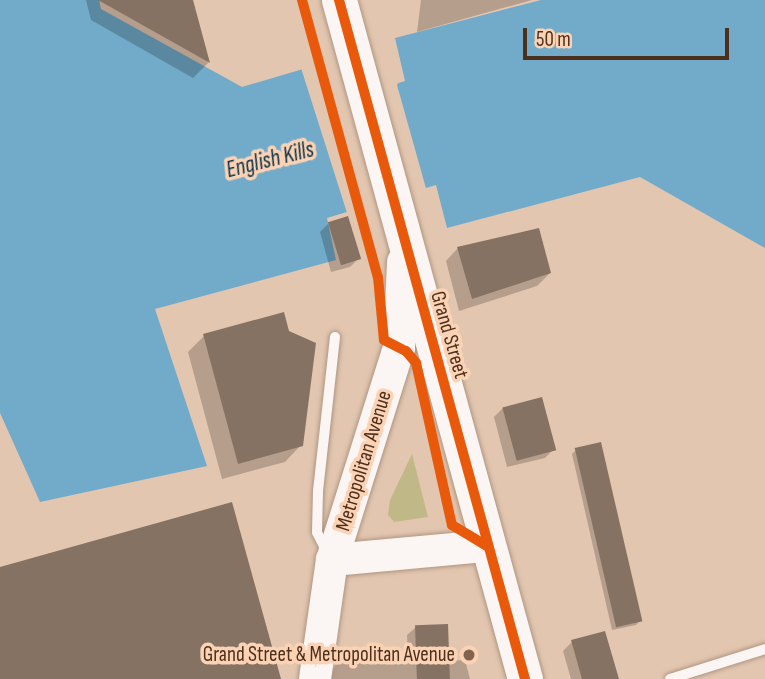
<!DOCTYPE html>
<html>
<head>
<meta charset="utf-8">
<style>
  body { margin:0 }
  #map { position:relative; width:765px; height:679px; overflow:hidden; background:#e3c6b0; font-family:"Sofia Sans Condensed",sans-serif }
  div>[style] { position:absolute }
  .green>* { inset:0; background:#c0b987 }
  .water>* { inset:0; background:#71abc9 }
  .pier>* { inset:0; background:#e3c6b0 }
  .shadow>* { inset:0; background:#0003 }
  .building>* { inset:0; background:#867262; transform-origin:0 0 }
  .roads { filter:drop-shadow(0 0 2px #af9682) drop-shadow(0 0 2px #af9682) }
  .service>* { height:10px; margin:-5px; padding:0 5px; transform-origin:5px; border-radius:5px; background:#fbf6f3 }
  .secondary>* { height:32px; margin:-16px; padding:0 16px; transform-origin:16px; border-radius:16px; background:#fbf6f3 }
  .primary>* { height:35px; margin:-17.5px; padding:0 17.5px; transform-origin:17.5px; border-radius:17.5px; background:#fbf6f3 }
  .cycleway>* { height:10px; margin:-5px; padding:0 5px; transform-origin:5px; border-radius:5px; background:#e8590c }
  .dots>* { width:19px; height:19px; translate:-50% -50%; box-sizing:border-box; border:4px solid #fcd2b5; border-radius:50% }
  span { translate:-50% -50%; white-space:nowrap; text-align:center; line-height:1.15; -webkit-text-stroke:7px #fcd2b5; paint-order:stroke }
  .street-label { font-size:21px; color:#4c301c }
  .poi-label { font-size:21px; color:#4c301c }
  .right { translate:-100% -50%; text-align:right }
  .water-label { font-size:23px; color:#053046; font-style:italic }
  .scale { position:absolute; left:523px; top:28px; width:206px; height:32px; box-sizing:border-box; border:4px solid #4c301c; border-top:0; padding-left:9px; font-size:21px; line-height:24px; white-space:nowrap; color:#4c301c; -webkit-text-stroke:5px #fcd2b5; paint-order:stroke }
</style>
</head>
<body>
<div id="map">
  <div class="green">
    <i style="clip-path:polygon(412px 454px,428px 517px,394px 522px,388px 515px,390px 500px)"></i>
  </div>
  <div class="water">
    <i style="clip-path:polygon(0 0,99px 0,101px 9px,242px 87px,303px 69px,317px 108px,405px 81px,395px 38px,541px 0,765px 0,765px 248px,640px 177px,447px 228px,436px 185px,327px 218px,336px 260px,155px 309px,207px 466px,40px 502px,0 413px)"></i>
  </div>
  <div class="pier">
    <i style="clip-path:polygon(306px 67px,319px 104px,400px 79px,397px 85px,427px 192px,348px 216px,301px 68px)"></i>
  </div>
  <div class="shadow">
    <i style="clip-path:polygon(86px 0,191px 0,208px 63px,193px 78px,91px 20px)"></i>
    <i style="clip-path:polygon(421px 0,532px 0,417px 32px)"></i>
    <i style="clip-path:polygon(329px 223px,359px 258px,350px 267px,331px 272px,320px 232px)"></i>
    <i style="clip-path:polygon(458px 248px,550px 273px,537px 286px,459px 311px,446px 261px)"></i>
    <i style="clip-path:polygon(204px 336px,301px 445px,285px 462px,222px 479px,188px 352px)"></i>
    <i style="clip-path:polygon(503px 408px,554px 449px,545px 458px,507px 467px,494px 417px)"></i>
    <i style="clip-path:polygon(576px 450px,640px 621px,636px 625px,612px 630px,572px 454px)"></i>
    <i style="clip-path:polygon(416px 627px,448px 661px,465px 660px,470px 679px,327px 679px,337px 663px,408px 662px,407px 635px)"></i>
    <i style="clip-path:polygon(572px 642px,615px 679px,571px 679px,563px 651px)"></i>
  </div>
  <div class="building">
    <i style="clip-path:polygon(98px 0,193px 0,210px 63px)"></i>
    <i style="left:348px;top:216px;width:45px;height:21px;rotate:73deg"></i>
    <i style="clip-path:polygon(539px 228px,551px 273px,472px 299px,457px 247px)"></i>
    <i style="clip-path:polygon(284px 312px,289px 331px,316px 343px,303px 446px,238px 464px,203px 334px)"></i>
    <i style="left:542px;top:397px;width:55px;height:41px;rotate:75deg"></i>
    <i style="left:601px;top:442px;width:184px;height:27px;rotate:77deg"></i>
    <i style="clip-path:polygon(232px 502px,281px 679px,0 679px,0 567px)"></i>
    <i style="left:448px;top:624px;width:55px;height:33px;rotate:88deg"></i>
    <i style="clip-path:polygon(605px 631px,619px 679px,582px 679px,571px 640px)"></i>
  </div>
  <div class="roads">
    <div class="service">
      <i style="left:327px;top:552px;width:22px;rotate:-117deg"></i>
      <i style="left:317px;top:532px;width:41px;rotate:-88.6deg"></i>
      <i style="left:318px;top:491px;width:155px;rotate:-83.7deg"></i>
      <i style="left:670px;top:679px;width:100px;rotate:-17.5deg"></i>
    </div>
    <div class="secondary">
      <i style="left:332px;top:560px;width:156px;rotate:-5.2deg"></i>
      <i style="left:315px;top:679px;width:120px;rotate:-81.9deg"></i>
      <i style="left:332px;top:560px;width:222px;rotate:-72.5deg"></i>
      <i style="left:399px;top:348px;width:86px;rotate:-87.3deg"></i>
    </div>
    <div class="primary">
      <i style="left:339px;top:0;width:704px;rotate:74.68deg"></i>
    </div>
  </div>
  <div class="cycleway">
    <i style="left:302px;top:0;width:287px;rotate:74.7deg"></i>
    <i style="left:378px;top:277px;width:63px;rotate:84.6deg"></i>
    <i style="left:384px;top:340px;width:25px;rotate:27deg"></i>
    <i style="left:406px;top:351px;width:16px;rotate:50deg"></i>
    <i style="left:416px;top:363px;width:166px;rotate:77.5deg"></i>
    <i style="left:452px;top:525px;width:41px;rotate:31deg"></i>
    <i style="left:339px;top:0;width:704px;rotate:74.68deg"></i>
  </div>
  <div class="dots">
    <i style="left:469px;top:655px;background:#816450"></i>
  </div>
  <div class="street-label">
    <span style="left:449px;top:335px;rotate:74deg">Grand Street</span>
    <span style="left:364px;top:461px;rotate:-73deg">Metropolitan Avenue</span>
  </div>
  <div class="poi-label">
    <span class="right" style="left:455px;top:655px">Grand Street &amp; Metropolitan Avenue</span>
  </div>
  <div class="water-label">
    <span style="left:270px;top:160px;rotate:-14deg">English Kills</span>
  </div>
  <div class="scale">50 m</div>
</div>
</body>
</html>
